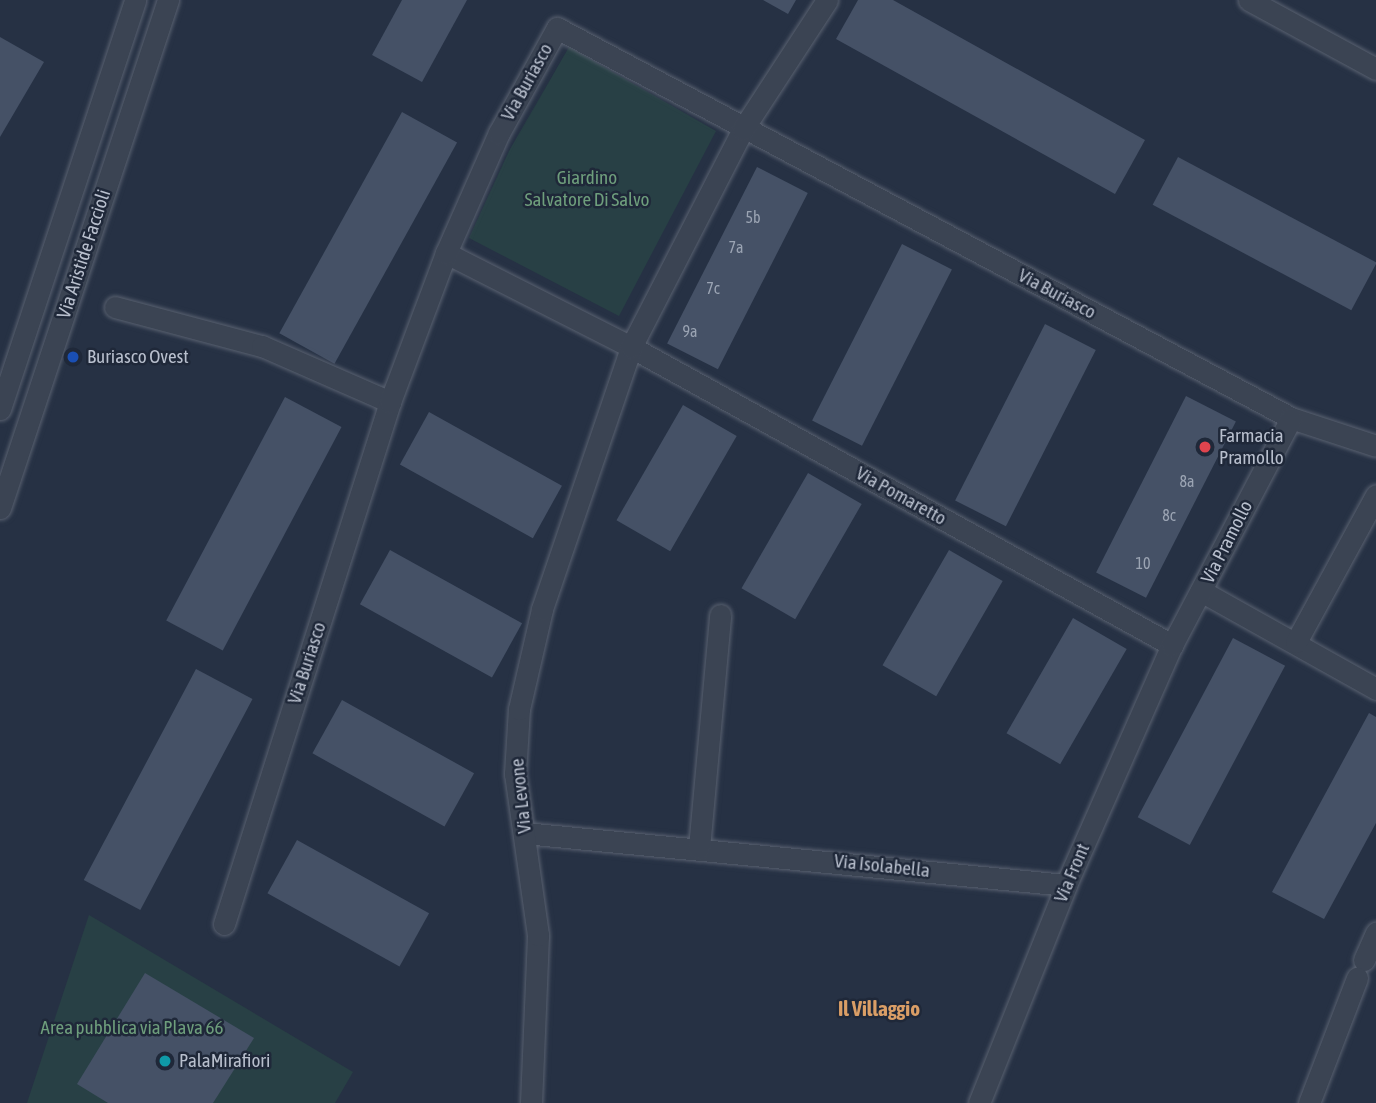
<!DOCTYPE html>
<html>
<head>
<meta charset="utf-8">
<style>
  body { margin:0 }
  #map { position:relative; width:1376px; height:1103px; overflow:hidden; background:#263144; font-family:"Asap Condensed",sans-serif }
  div>[style] { position:absolute }
  .green>* { inset:0; background:#284045 }
  .building>* { inset:0; background:#455166; transform-origin:0 0 }
  .roads { filter:drop-shadow(0 0 2px #596170) drop-shadow(0 0 2px #596170) }
  .minor>* { height:21px; margin:-10.5px; padding:0 10.5px; transform-origin:10.5px; border-radius:10.5px; background:#3b4453 }
  .dots>* { width:19px; height:19px; translate:-50% -50%; box-sizing:border-box; border:4px solid #1f2839; border-radius:50% }
  span { translate:-50% -50%; white-space:nowrap; text-align:center; line-height:1.15; -webkit-text-stroke:5px #1f2839; paint-order:stroke }
  .number-label { font-size:16px; color:#9ba4b3 }
  .number-label span { -webkit-text-stroke-width:0 }
  .street-label { font-size:19px; color:#b8bfcd }
  .park-label { font-size:19px; color:#6e9e7c }
  .poi-label { font-size:19px; color:#b8bfcd }
  .left { translate:0 -50%; text-align:left }
  .neighbourhood-label { font-size:21px; color:#da9e66; font-weight:700 }
</style>
</head>
<body>
<div id="map">
  <div class="green">
    <i style="clip-path:polygon(569px 47px,716px 131px,619px 316px,469px 238px,509px 151px)"></i>
    <i style="clip-path:polygon(89px 915px,353px 1072px,335px 1103px,27px 1103px)"></i>
  </div>
  <div class="building">
    <i style="clip-path:polygon(402px 0,467px 0,422px 82px,372px 55px)"></i>
    <i style="clip-path:polygon(763px 0,796px 0,788px 14px)"></i>
    <i style="clip-path:polygon(858px 0,893px 0,1145px 140px,1115px 194px,836px 39px)"></i>
    <i style="clip-path:polygon(0 37px,44px 62px,0 137px)"></i>
    <i style="left:402px;top:112px;width:63px;height:253px;rotate:29deg"></i>
    <i style="left:1178px;top:157px;width:225px;height:54px;rotate:28deg"></i>
    <i style="left:757px;top:167px;width:57px;height:198px;rotate:27deg"></i>
    <i style="left:902px;top:244px;width:56px;height:198px;rotate:27deg"></i>
    <i style="left:1045px;top:324px;width:57px;height:198px;rotate:27deg"></i>
    <i style="left:1186px;top:396px;width:56px;height:198px;rotate:27deg"></i>
    <i style="left:285px;top:397px;width:64px;height:253px;rotate:28deg"></i>
    <i style="left:683px;top:405px;width:62px;height:133px;rotate:30deg"></i>
    <i style="left:429px;top:412px;width:152px;height:60px;rotate:29deg"></i>
    <i style="left:808px;top:473px;width:62px;height:133px;rotate:30deg"></i>
    <i style="left:390px;top:550px;width:151px;height:62px;rotate:29deg"></i>
    <i style="left:949px;top:550px;width:62px;height:133px;rotate:30deg"></i>
    <i style="left:1073px;top:618px;width:62px;height:133px;rotate:30deg"></i>
    <i style="left:1233px;top:638px;width:59px;height:203px;rotate:28deg"></i>
    <i style="left:196px;top:669px;width:64px;height:239px;rotate:28deg"></i>
    <i style="left:342px;top:700px;width:151px;height:61px;rotate:29deg"></i>
    <i style="clip-path:polygon(1369px 713px,1376px 717px,1376px 823px,1324px 919px,1272px 892px)"></i>
    <i style="left:297px;top:840px;width:151px;height:61px;rotate:29deg"></i>
    <i style="clip-path:polygon(145px 973px,254px 1038px,213px 1103px,108px 1103px,77px 1084px)"></i>
  </div>
  <div class="roads">
    <div class="minor">
      <i style="left:1249px;top:0;width:145px;rotate:28.5deg"></i>
      <i style="left:446px;top:253px;width:208px;rotate:26.9deg"></i>
      <i style="left:631px;top:347px;width:618px;rotate:28.85deg"></i>
      <i style="left:115px;top:307px;width:152px;rotate:14.9deg"></i>
      <i style="left:262px;top:346px;width:140px;rotate:23.6deg"></i>
      <i style="left:0;top:409px;width:431px;rotate:-71.7deg"></i>
      <i style="left:0;top:508px;width:535px;rotate:-71.7deg"></i>
      <i style="left:1201px;top:591px;width:201px;rotate:29.2deg"></i>
      <i style="left:1296px;top:642px;width:167px;rotate:-61.4deg"></i>
      <i style="left:524px;top:833px;width:544px;rotate:5.48deg"></i>
      <i style="left:699px;top:848px;width:234px;rotate:-84.8deg"></i>
      <i style="left:224px;top:924px;width:548px;rotate:-72.36deg"></i>
      <i style="left:390px;top:402px;width:159px;rotate:-69.4deg"></i>
      <i style="left:446px;top:253px;width:131px;rotate:-66.2deg"></i>
      <i style="left:499px;top:133px;width:120px;rotate:-61.1deg"></i>
      <i style="left:557px;top:28px;width:831px;rotate:27.98deg"></i>
      <i style="left:1291px;top:418px;width:89px;rotate:18.2deg"></i>
      <i style="left:1364px;top:960px;width:30px;rotate:-66deg"></i>
      <i style="left:531px;top:1103px;width:168px;rotate:-87.6deg"></i>
      <i style="left:538px;top:935px;width:163px;rotate:-98.1deg"></i>
      <i style="left:515px;top:774px;width:65px;rotate:-86.5deg"></i>
      <i style="left:519px;top:709px;width:103px;rotate:-77deg"></i>
      <i style="left:542px;top:609px;width:277px;rotate:-71.2deg"></i>
      <i style="left:631px;top:347px;width:245px;rotate:-62.8deg"></i>
      <i style="left:743px;top:129px;width:154px;rotate:-56.9deg"></i>
      <i style="left:979px;top:1103px;width:235px;rotate:-68.2deg"></i>
      <i style="left:1066px;top:885px;width:262px;rotate:-66.2deg"></i>
      <i style="left:1172px;top:645px;width:256px;rotate:-62.3deg"></i>
      <i style="left:1309px;top:1103px;width:134px;rotate:-69deg"></i>
    </div>
  </div>
  <div class="dots">
    <i style="left:73px;top:357px;background:#1a4fb4"></i>
    <i style="left:1205px;top:447px;background:#e0444e"></i>
    <i style="left:165px;top:1061px;background:#0f9aa8"></i>
  </div>
  <div class="number-label">
    <span style="left:753px;top:217px">5b</span>
    <span style="left:736px;top:247px">7a</span>
    <span style="left:713px;top:288px">7c</span>
    <span style="left:690px;top:331px">9a</span>
    <span style="left:1187px;top:481px">8a</span>
    <span style="left:1169px;top:515px">8c</span>
    <span style="left:1143px;top:563px">10</span>
  </div>
  <div class="street-label">
    <span style="left:527px;top:82px;rotate:-61deg">Via Buriasco</span>
    <span style="left:84px;top:254px;rotate:-72deg">Via Aristide Faccioli</span>
    <span style="left:1057px;top:294px;rotate:28deg">Via Buriasco</span>
    <span style="left:901px;top:496px;rotate:29deg">Via Pomaretto</span>
    <span style="left:1227px;top:542px;rotate:-63deg">Via Pramollo</span>
    <span style="left:307px;top:663px;rotate:-72deg">Via Buriasco</span>
    <span style="left:521px;top:796px;rotate:-96deg">Via Levone</span>
    <span style="left:882px;top:866px;rotate:6deg">Via Isolabella</span>
    <span style="left:1072px;top:873px;rotate:-67deg">Via Front</span>
  </div>
  <div class="park-label">
    <span style="left:587px;top:189px">Giardino<br>Salvatore Di Salvo</span>
    <span style="left:132px;top:1028px">Area pubblica via Plava 66</span>
  </div>
  <div class="poi-label">
    <span class="left" style="left:87px;top:357px">Buriasco Ovest</span>
    <span class="left" style="left:1219px;top:447px">Farmacia<br>Pramollo</span>
    <span class="left" style="left:179px;top:1061px">PalaMirafiori</span>
  </div>
  <div class="neighbourhood-label">
    <span style="left:879px;top:1008px">Il Villaggio</span>
  </div>
</div>
</body>
</html>
